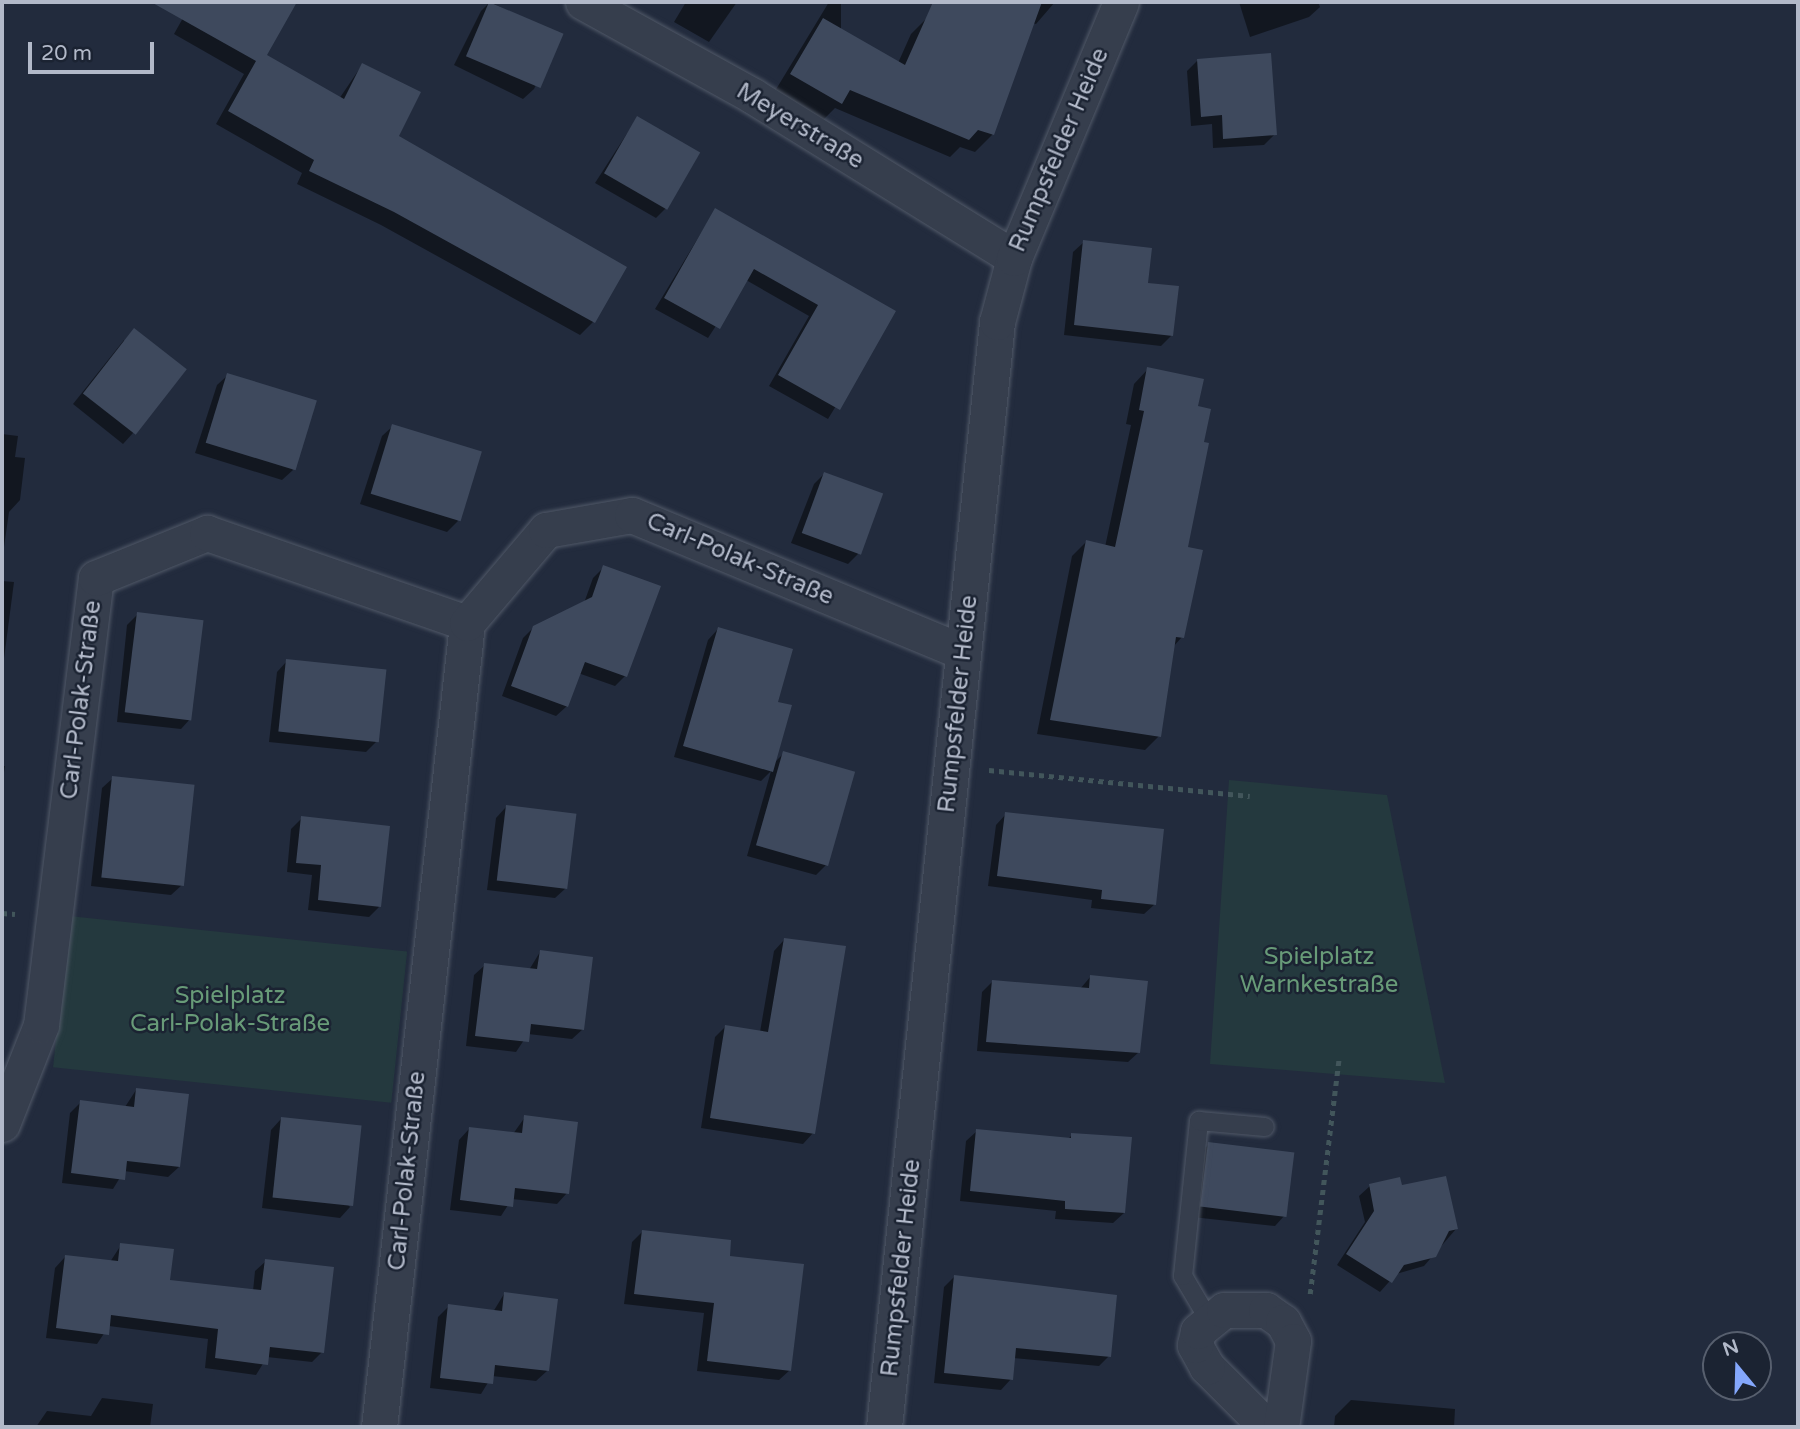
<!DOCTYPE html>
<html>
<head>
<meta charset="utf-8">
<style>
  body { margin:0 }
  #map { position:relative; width:1800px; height:1429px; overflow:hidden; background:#222b3d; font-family:"Varela Round",sans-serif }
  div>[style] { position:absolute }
  .green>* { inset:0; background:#24393e; transform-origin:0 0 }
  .shadow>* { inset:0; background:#0007 }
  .building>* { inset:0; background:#3e495d; transform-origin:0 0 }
  .path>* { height:4.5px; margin-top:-2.25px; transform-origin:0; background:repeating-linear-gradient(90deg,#42565b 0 5px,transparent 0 10px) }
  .roads { filter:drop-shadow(0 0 2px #515968) drop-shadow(0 0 2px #515968) }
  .lane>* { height:18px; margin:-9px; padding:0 9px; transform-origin:9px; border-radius:9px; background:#363e4d }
  .street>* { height:35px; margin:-17.5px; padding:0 17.5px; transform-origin:17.5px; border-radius:17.5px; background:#363e4d }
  span { translate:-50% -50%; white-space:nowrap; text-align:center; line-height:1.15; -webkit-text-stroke:5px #1b2332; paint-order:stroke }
  .street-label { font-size:24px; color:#b2b9c9 }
  .park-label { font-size:24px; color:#689b78 }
  .frame { position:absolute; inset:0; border:4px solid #b2b9c9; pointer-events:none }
  .north { position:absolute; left:1702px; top:1331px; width:70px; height:70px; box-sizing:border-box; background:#1b2332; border:2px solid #575f6e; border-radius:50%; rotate:341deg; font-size:19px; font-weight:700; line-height:28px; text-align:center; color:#b2b9c9 }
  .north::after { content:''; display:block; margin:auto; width:24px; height:32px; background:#84a7fc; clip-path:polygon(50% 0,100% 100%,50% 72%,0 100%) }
  .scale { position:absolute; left:28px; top:42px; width:126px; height:32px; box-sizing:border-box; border:4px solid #b2b9c9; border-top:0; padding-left:9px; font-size:21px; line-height:24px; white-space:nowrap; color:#b2b9c9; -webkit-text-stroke:5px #1b2332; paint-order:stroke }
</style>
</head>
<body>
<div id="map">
  <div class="green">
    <i style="clip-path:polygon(1229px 780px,1387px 795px,1445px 1083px,1210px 1064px)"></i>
    <i style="left:69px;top:916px;width:340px;height:152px;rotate:6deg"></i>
  </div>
  <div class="shadow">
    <i style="clip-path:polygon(174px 2px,295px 2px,264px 56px,339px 99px,362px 65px,397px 137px,624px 268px,593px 322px,580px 335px,381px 225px,297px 184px,302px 173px,216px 124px,244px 74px,174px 34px,188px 9px)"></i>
    <i style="clip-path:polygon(490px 2px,560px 35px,534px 89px,523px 99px,454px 65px,481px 11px)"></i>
    <i style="clip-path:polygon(686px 2px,737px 2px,709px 42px,674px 22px)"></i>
    <i style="clip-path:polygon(829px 2px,841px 2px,841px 30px,898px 63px,911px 34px,928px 17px,958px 32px,971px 2px,1055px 2px,1036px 24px,1032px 23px,992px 135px,975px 152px,960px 147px,950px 157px,835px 108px,823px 120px,775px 91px)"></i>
    <i style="clip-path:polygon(1239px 2px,1318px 2px,1320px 7px,1309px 17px,1250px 37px)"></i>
    <i style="clip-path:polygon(1197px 61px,1275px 134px,1264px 145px,1213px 148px,1212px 124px,1191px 126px,1187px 71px)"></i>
    <i style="clip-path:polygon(637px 118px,666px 208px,656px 218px,595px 183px)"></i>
    <i style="clip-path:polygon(715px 210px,893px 312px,828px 419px,769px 386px,809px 316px,746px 280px,708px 338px,655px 309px)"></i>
    <i style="clip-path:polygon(1084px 242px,1146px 284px,1171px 336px,1161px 346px,1064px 335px,1073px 252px)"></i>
    <i style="clip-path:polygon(124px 340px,133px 433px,123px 444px,73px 404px)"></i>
    <i style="clip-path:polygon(1148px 369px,1196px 407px,1182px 637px,1173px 647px,1159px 736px,1145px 750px,1037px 734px,1072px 556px,1086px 542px,1105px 547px,1131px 425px,1126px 424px,1134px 384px)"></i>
    <i style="clip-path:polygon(228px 375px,293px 470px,282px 480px,195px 453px,217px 385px)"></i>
    <i style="clip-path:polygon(393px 426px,458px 521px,447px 532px,360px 504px,382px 436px)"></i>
    <i style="clip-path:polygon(2px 434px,18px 436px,15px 457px,25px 458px,20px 500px,9px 512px,2px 561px)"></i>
    <i style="clip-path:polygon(824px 474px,858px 554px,848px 564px,791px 543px,814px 484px)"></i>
    <i style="clip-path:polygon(604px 567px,625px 676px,615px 686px,578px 673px,567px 706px,556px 716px,502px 696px,523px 638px,534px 627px,584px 603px,593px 578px)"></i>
    <i style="clip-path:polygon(2px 581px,14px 582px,2px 674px)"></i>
    <i style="clip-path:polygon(138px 614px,191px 718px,181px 729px,117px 722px,127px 625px)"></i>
    <i style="clip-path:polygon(718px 629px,776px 703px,774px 763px,784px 753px,826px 865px,816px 875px,747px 856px,771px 771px,761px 781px,674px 757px,708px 640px)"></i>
    <i style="clip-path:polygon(287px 661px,376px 742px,366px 752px,269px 742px,277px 672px)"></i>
    <i style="clip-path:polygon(2px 766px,5px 766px,2px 785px)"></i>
    <i style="clip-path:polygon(113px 778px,182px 885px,171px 895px,91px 886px,102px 788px)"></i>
    <i style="clip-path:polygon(506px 807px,566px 888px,555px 898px,487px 890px,496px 818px)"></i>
    <i style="clip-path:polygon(1006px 814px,1155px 904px,1144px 914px,1091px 908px,1092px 900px,988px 886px,996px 825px)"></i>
    <i style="clip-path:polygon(302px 818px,379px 907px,369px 917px,308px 910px,312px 875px,287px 872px,291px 829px)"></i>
    <i style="clip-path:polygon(784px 940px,813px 1133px,803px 1144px,701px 1128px,715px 1037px,725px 1027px,760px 1032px,774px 951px)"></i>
    <i style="clip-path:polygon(540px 952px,583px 1029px,572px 1039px,528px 1034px,516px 1052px,466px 1046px,474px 975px,485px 965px,529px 970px)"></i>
    <i style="clip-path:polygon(1091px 976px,1139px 1052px,1128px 1062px,977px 1051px,982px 992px,992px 982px,1080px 989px)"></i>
    <i style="clip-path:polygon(136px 1090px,179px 1167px,168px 1177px,124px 1171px,113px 1189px,62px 1183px,70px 1113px,81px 1102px,125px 1107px)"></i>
    <i style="clip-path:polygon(525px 1117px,567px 1193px,557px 1204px,512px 1199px,501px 1216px,450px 1210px,459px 1140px,469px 1129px,513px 1134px)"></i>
    <i style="clip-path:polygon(281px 1119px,350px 1207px,340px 1218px,262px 1208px,271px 1130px)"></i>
    <i style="clip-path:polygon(977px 1131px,1067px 1140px,1072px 1135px,1124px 1213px,1113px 1223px,1055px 1219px,1056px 1211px,960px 1201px,966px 1141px)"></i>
    <i style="clip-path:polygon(1209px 1144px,1285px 1215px,1275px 1226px,1192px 1217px,1198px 1155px)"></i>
    <i style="clip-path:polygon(1370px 1186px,1401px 1187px,1456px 1229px,1424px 1266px,1396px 1274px,1380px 1292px,1337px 1265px,1365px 1222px,1359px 1196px)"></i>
    <i style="clip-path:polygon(642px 1232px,728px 1257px,790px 1370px,779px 1380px,697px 1371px,704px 1313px,624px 1304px,632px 1242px)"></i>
    <i style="clip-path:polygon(121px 1245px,168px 1281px,253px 1291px,255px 1271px,266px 1261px,322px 1352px,312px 1362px,267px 1357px,256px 1375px,205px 1368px,208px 1339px,109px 1326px,97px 1344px,46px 1338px,55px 1268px,65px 1257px,110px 1262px)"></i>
    <i style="clip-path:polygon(955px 1276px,1109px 1356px,1099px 1366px,1014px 1358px,1011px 1379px,1001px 1390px,934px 1383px,944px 1287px)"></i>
    <i style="clip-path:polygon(504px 1294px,547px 1371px,536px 1381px,492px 1376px,481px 1394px,430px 1388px,438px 1317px,449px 1306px,493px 1312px)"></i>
    <i style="clip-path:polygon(102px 1398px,153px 1404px,150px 1427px,36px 1427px,47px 1411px,91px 1416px)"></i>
    <i style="clip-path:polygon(1351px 1400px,1455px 1409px,1454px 1427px,1334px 1427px,1335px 1416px)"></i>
  </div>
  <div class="building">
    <i style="clip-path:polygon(151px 2px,297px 2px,267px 55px,344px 99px,362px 63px,421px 92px,399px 136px,627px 267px,595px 323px,394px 212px,309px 171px,314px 160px,228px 111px,256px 61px)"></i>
    <i style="left:489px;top:2px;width:81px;height:59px;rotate:23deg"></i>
    <i style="clip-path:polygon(933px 2px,1042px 2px,994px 135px,978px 130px,969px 140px,850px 90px,842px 104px,790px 74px,823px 18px,905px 65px)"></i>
    <i style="clip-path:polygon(1271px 53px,1277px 135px,1223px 139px,1222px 115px,1201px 117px,1197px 59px)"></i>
    <i style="left:637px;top:116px;width:73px;height:66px;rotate:30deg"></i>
    <i style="clip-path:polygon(715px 208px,896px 311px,840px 410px,778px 375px,818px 305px,754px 269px,720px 329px,664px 298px)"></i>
    <i style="clip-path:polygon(1083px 240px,1152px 248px,1148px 283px,1179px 286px,1173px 336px,1074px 325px)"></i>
    <i style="left:134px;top:328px;width:67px;height:83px;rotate:38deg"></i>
    <i style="clip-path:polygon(1147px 367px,1204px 379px,1198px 406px,1211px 409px,1204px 442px,1209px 443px,1188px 547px,1203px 550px,1184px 638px,1176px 637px,1161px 737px,1050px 720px,1086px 540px,1115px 547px,1144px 411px,1139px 410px)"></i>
    <i style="left:227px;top:373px;width:94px;height:73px;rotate:17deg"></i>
    <i style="left:392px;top:424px;width:94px;height:73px;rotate:17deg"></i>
    <i style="left:824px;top:472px;width:63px;height:65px;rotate:20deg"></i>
    <i style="clip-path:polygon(603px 565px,661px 586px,627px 677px,585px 662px,568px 707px,511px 686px,533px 626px,592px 597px)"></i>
    <i style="left:137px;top:612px;width:67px;height:101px;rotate:7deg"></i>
    <i style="clip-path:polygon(718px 627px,793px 649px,778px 702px,792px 705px,773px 772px,683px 746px)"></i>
    <i style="left:286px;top:659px;width:101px;height:73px;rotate:6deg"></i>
    <i style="left:783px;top:751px;width:75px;height:98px;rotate:16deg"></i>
    <i style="left:112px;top:776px;width:83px;height:102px;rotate:6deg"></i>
    <i style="left:506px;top:805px;width:71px;height:76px;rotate:7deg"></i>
    <i style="clip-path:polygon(1005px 812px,1164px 829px,1156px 905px,1101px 899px,1102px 890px,997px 876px)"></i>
    <i style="clip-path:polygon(301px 816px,390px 826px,381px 907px,318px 900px,321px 865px,296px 863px)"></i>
    <i style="clip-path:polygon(784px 938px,846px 946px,815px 1134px,710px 1118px,725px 1025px,768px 1032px)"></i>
    <i style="clip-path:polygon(540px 950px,593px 957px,584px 1030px,531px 1024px,529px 1042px,475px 1036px,484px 963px,537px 969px)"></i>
    <i style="clip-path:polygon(1090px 975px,1148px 981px,1140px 1053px,986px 1042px,992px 980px,1089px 988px)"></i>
    <i style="clip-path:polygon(136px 1088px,189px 1094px,180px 1167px,127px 1161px,125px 1180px,71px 1173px,80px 1100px,134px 1107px)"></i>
    <i style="clip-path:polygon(524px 1115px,578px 1122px,569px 1194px,515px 1188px,513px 1207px,460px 1200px,469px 1127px,522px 1133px)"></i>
    <i style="left:281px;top:1117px;width:81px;height:81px;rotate:6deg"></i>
    <i style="clip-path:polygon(976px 1129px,1071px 1138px,1071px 1133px,1132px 1137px,1125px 1213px,1065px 1209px,1065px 1201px,970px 1191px)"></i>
    <i style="left:1208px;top:1142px;width:87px;height:65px;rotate:7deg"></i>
    <i style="clip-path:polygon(1446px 1176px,1458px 1229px,1449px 1231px,1436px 1257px,1404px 1265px,1392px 1283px,1346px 1254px,1374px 1211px,1369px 1184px,1400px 1177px,1402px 1185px)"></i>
    <i style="clip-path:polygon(642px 1230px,731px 1240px,730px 1256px,804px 1264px,791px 1371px,707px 1361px,714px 1303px,634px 1294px)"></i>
    <i style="clip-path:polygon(120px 1243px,174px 1249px,170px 1280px,261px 1290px,265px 1259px,334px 1267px,324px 1353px,270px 1347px,268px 1365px,215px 1358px,218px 1329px,111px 1315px,109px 1335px,56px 1328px,65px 1255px,118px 1261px)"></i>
    <i style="clip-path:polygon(954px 1275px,1117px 1295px,1111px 1357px,1016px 1348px,1013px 1380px,944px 1373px)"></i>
    <i style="clip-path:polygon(504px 1292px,558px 1299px,549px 1371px,495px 1365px,493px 1384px,440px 1378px,448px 1304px,502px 1311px)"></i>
  </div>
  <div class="path">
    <i style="left:989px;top:770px;width:262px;rotate:5.7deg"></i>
    <i style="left:2px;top:913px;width:13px;rotate:4deg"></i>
    <i style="left:1310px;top:1294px;width:237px;rotate:-83deg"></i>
  </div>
  <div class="roads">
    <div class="lane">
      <i style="left:1209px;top:1320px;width:51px;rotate:-120.6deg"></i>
      <i style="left:1183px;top:1276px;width:156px;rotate:-84.1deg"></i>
      <i style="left:1199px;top:1121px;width:66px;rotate:5.2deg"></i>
    </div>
    <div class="street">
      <i style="left:583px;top:2px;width:194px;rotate:28.9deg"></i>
      <i style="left:753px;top:96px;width:307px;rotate:31.8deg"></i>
      <i style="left:2px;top:1124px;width:106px;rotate:-68.5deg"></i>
      <i style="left:41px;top:1025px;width:450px;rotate:-83deg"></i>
      <i style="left:96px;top:578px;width:120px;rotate:-22.1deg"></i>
      <i style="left:207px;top:533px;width:275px;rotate:19.1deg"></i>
      <i style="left:379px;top:1427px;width:809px;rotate:-83.75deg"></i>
      <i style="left:467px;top:623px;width:122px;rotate:-49.7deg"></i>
      <i style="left:546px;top:530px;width:87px;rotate:-9.9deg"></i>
      <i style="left:632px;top:515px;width:358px;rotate:22.5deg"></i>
      <i style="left:884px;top:1427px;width:1111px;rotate:-84.16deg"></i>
      <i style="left:997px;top:322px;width:66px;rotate:-75.1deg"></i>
      <i style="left:1014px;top:258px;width:277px;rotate:-67.3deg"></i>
      <i style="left:1277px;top:1427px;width:13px;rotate:-167deg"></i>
      <i style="left:1264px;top:1424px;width:81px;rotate:-135deg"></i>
      <i style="left:1207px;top:1367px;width:25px;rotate:-119deg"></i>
      <i style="left:1195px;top:1345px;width:14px;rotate:-78deg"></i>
      <i style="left:1198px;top:1331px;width:33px;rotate:-39deg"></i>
      <i style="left:1224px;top:1310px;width:42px"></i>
      <i style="left:1266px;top:1310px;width:21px;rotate:35deg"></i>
      <i style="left:1283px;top:1322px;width:21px;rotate:62deg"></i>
      <i style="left:1293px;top:1341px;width:87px;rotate:97.9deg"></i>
    </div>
  </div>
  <div class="street-label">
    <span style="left:800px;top:126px;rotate:31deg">Meyerstraße</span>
    <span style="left:1059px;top:150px;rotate:-67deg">Rumpsfelder Heide</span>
    <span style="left:740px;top:559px;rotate:23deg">Carl-Polak-Straße</span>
    <span style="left:81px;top:700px;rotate:-83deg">Carl-Polak-Straße</span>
    <span style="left:958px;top:704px;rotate:-84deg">Rumpsfelder Heide</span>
    <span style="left:407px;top:1171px;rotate:-84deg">Carl-Polak-Straße</span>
    <span style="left:901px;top:1268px;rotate:-84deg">Rumpsfelder Heide</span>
  </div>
  <div class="park-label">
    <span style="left:1319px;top:971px">Spielplatz<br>Warnkestraße</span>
    <span style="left:230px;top:1010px">Spielplatz<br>Carl-Polak-Straße</span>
  </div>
  <div class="frame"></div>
  <div class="north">N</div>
  <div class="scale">20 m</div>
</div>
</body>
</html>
